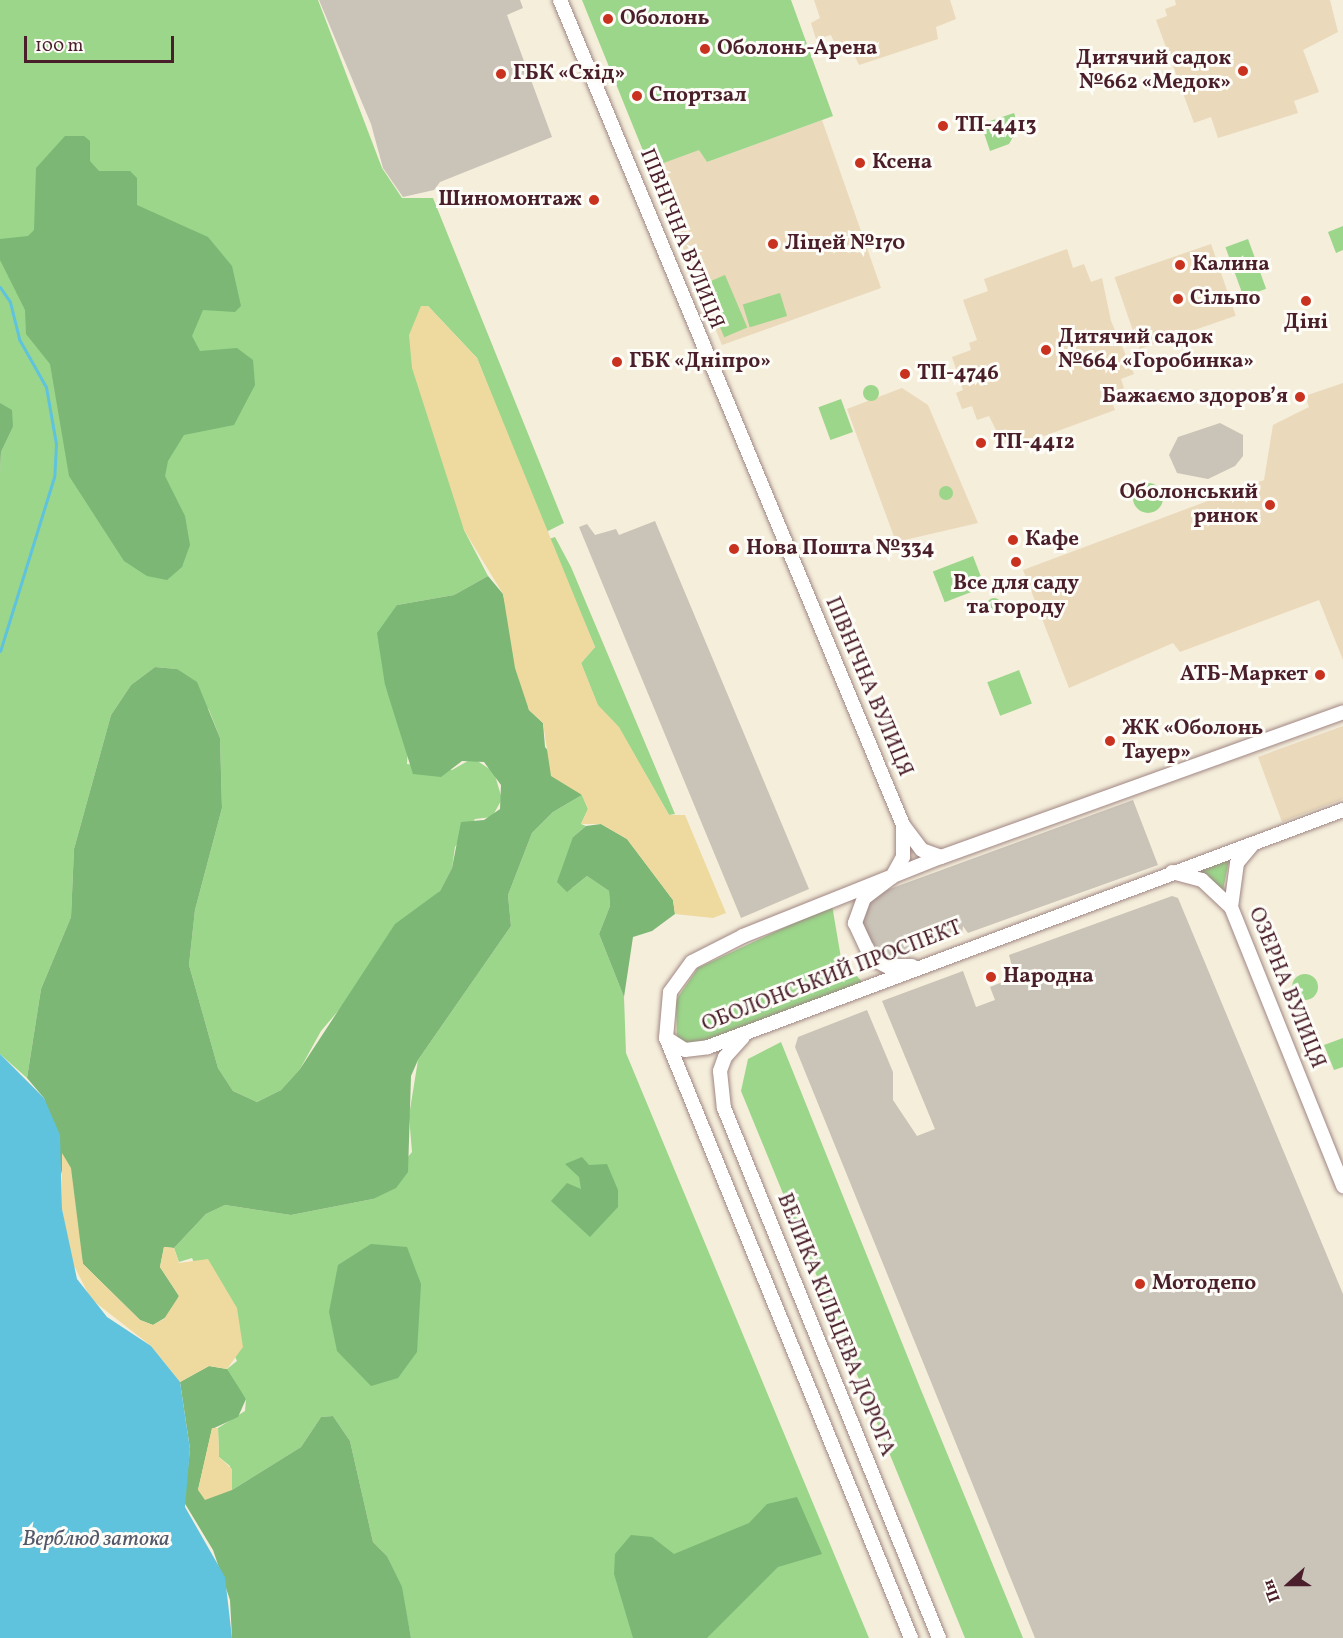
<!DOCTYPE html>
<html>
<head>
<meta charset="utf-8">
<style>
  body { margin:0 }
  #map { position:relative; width:1343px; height:1638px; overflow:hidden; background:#f5eedb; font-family:Vollkorn,serif }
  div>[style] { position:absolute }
  .built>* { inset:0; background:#ead9ba; transform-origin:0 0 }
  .industrial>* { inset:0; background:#cac3b8 }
  .green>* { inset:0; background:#9bd68a; transform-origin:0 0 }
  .round { border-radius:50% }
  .forest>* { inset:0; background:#7cb776 }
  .sand>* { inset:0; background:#eeda9e }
  .water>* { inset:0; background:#60c3dd }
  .stream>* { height:3px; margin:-1.5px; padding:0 1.5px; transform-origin:1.5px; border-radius:1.5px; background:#60c3dd }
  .roads { filter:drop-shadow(0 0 2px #a08683) drop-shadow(0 0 2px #a08683) }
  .secondary>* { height:14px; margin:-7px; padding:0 7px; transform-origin:7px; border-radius:7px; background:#fff }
  .dots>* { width:16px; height:16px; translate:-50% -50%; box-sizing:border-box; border:3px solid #fdfcf7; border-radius:50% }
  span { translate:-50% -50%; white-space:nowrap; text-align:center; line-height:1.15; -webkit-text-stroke:6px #fdfcf7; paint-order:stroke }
  .poi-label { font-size:21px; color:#4a1f2b; font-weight:700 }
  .left { translate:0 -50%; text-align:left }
  .right { translate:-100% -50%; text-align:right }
  .street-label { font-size:21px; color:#4a1f2b }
  .water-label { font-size:22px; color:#525869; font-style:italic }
  .north { position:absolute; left:1259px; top:1554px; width:60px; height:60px; -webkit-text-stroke:4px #fdfcf7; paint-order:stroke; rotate:249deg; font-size:16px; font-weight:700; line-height:24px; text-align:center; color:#4a1f2b }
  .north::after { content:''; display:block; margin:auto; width:21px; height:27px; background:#4a1f2b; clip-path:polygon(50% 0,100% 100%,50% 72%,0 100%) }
  .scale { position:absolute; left:24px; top:36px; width:150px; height:27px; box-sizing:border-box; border:3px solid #4a1f2b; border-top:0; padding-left:8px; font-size:18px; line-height:21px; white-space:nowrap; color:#4a1f2b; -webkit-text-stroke:4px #fdfcf7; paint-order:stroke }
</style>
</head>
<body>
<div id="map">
  <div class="built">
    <i style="clip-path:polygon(814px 0,950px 0,956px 19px,936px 27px,938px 39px,859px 65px,850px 46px,838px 51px,831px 35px,816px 39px,811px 23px,820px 18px)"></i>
    <i style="clip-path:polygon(1175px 0,1330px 0,1338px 32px,1303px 50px,1319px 92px,1294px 101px,1298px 113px,1218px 138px,1211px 117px,1194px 123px,1156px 20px,1167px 16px,1165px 9px,1176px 5px)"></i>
    <i style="clip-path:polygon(822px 120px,881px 288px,722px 345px,650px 168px,699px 149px,707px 162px)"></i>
    <i style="left:1211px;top:244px;width:76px;height:102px;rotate:71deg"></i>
    <i style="clip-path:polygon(1067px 249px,1073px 268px,1084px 264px,1091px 282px,1102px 278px,1111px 321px,1134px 374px,1121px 379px,1124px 388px,1109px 394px,1115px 410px,1006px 450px,989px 416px,977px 420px,972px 406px,962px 409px,956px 393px,963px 390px,952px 357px,971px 350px,969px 343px,977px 340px,963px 300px,988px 291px,984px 279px)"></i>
    <i style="clip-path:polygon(1343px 383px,1343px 660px,1319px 600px,1180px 652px,1173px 643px,1069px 688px,1023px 570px,1264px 480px,1273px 425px,1309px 407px,1305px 396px)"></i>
    <i style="clip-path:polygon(902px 388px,928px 405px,978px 523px,896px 542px,847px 409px)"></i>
    <i style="clip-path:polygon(1343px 726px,1343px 799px,1282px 822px,1258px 757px)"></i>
  </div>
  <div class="industrial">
    <i style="clip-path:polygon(319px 0,520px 0,523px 8px,507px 15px,552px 137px,440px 182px,434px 190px,403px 197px,383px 168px,371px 124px)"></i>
    <i style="clip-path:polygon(1220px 423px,1243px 435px,1243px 456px,1235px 466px,1208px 479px,1177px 473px,1169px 455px,1178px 437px)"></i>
    <i style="clip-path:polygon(655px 521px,809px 889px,741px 918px,579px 527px,587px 524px,595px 535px,616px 529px,619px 535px)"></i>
    <i style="clip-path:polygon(1133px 800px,1158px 865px,968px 933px,963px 926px,962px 935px,910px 955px,892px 959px,876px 954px,859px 919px,876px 894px)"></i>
    <i style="clip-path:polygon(1172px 896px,1178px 898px,1343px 1294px,1343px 1638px,1035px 1638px,795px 1047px,798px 1037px,867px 1010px,893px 1072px,893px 1100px,917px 1136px,935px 1129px,882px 1001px,963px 971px,976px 1007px,995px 1000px,990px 987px,1015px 977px,1009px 955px)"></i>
  </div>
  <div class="green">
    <i style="clip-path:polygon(0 0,318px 0,382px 168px,402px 198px,433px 198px,564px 523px,546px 532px,477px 358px,428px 306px,464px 530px,488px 576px,454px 595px,397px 605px,385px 685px,408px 747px,407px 764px,452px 770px,473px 758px,494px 772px,502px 799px,492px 817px,475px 819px,455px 847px,452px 868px,440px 891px,321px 1031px,300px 1069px,281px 1090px,257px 1102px,233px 1091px,218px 1068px,189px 965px,195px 910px,222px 808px,220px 738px,209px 710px,177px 669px,155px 667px,131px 685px,111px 715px,74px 849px,71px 917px,41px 989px,27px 1078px,0 1054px,0 473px,1px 452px,13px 427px,0 403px)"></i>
    <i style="clip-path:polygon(582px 0,791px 0,833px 116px,707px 162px,699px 150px,650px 168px)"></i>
    <i style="clip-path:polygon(1014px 113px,1019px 126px,1009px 144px,990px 151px,981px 124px)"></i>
    <i style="clip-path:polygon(1343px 226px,1343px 250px,1336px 253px,1328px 232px)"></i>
    <i style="left:1248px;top:239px;width:53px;height:24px;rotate:70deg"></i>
    <i style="left:725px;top:275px;width:57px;height:25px;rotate:67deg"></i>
    <i style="left:780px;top:293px;width:24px;height:39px;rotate:73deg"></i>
    <i class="round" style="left:863px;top:385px;width:16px;height:16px"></i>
    <i style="left:841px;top:399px;width:35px;height:24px;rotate:70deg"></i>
    <i class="round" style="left:1133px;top:483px;width:30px;height:30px"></i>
    <i class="round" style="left:939px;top:486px;width:14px;height:14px"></i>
    <i style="clip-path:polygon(555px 537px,571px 567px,675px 814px,669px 815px,619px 728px,598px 706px,581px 663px,595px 647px,549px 539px)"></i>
    <i style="left:973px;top:556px;width:33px;height:43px;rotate:69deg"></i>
    <i class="round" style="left:987px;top:598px;width:14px;height:14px"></i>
    <i style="left:1019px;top:670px;width:36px;height:34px;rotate:69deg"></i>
    <i style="clip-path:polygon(582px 795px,588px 809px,581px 824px,586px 826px,573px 837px,572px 888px,587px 876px,609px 891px,610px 906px,599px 934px,624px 997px,626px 1053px,869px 1638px,411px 1638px,401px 1587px,387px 1556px,373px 1542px,350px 1441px,333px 1416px,321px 1417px,301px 1447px,232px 1490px,230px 1466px,219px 1457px,218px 1428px,245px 1411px,246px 1399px,229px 1376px,227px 1369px,237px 1361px,192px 1258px,179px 1262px,174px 1248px,206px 1214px,225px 1205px,291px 1215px,373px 1199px,412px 1152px,409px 1116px,418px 1060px,511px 926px,508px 895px,532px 833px,553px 812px)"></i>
    <i style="clip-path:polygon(1229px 860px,1223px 890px,1198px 871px)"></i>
    <i style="clip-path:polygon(832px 905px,841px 958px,863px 983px,694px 1046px,677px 1039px,676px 1000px,698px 968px)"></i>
    <i class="round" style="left:1292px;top:974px;width:26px;height:26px"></i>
    <i style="clip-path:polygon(1343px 1038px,1343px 1067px,1334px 1070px,1324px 1045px)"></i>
    <i style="clip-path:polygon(781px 1042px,921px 1390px,1023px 1638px,965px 1638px,741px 1091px,748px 1059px)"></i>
  </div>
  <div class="forest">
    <i style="clip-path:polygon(65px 136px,84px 136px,90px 141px,90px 161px,99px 171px,130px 171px,137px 178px,137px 205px,208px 237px,232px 266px,241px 306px,235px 312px,203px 310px,192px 336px,200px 351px,237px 348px,253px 360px,255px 385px,234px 425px,184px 435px,168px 461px,165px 476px,185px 516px,190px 545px,182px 567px,167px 580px,147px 576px,124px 561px,69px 476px,50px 364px,26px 334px,25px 310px,0 260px,0 239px,28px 236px,34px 230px,36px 168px)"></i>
    <i style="clip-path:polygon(0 403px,12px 410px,13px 427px,1px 452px,0 473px)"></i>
    <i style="clip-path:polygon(488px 576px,503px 594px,529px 710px,543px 723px,545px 747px,582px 795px,553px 812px,532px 833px,508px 895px,511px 926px,418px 1060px,411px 1076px,408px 1172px,396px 1188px,373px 1199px,291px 1215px,225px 1205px,206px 1214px,174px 1248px,164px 1247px,160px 1267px,179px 1296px,173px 1313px,153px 1325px,140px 1320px,83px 1264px,44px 1098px,27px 1078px,41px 989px,71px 917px,74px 849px,111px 715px,131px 685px,155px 667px,177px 669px,197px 682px,220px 738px,222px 808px,195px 910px,189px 965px,218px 1068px,233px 1091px,257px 1102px,281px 1090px,300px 1069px,395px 924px,440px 891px,452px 868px,461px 822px,484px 820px,500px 809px,501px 785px,484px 762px,462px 761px,441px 777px,413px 774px,385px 685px,377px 633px,397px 605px,454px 595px)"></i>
    <i style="clip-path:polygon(601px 824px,627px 839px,673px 900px,675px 914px,652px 931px,633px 937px,624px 997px,599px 934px,610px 906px,609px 891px,587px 876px,567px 892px,557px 882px,573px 837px,586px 826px)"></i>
    <i style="clip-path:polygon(582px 1157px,589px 1165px,607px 1164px,618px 1190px,618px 1207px,590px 1237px,551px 1201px,567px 1183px,581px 1189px,579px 1177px,565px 1164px)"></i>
    <i style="clip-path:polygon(371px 1244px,407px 1247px,421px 1284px,417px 1352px,398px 1378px,371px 1386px,337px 1351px,329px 1312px,338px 1265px)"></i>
    <i style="clip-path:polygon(209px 1366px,227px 1369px,246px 1399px,238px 1417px,212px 1429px,198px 1490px,232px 1490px,301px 1447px,321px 1417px,333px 1416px,350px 1441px,373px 1542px,387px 1556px,402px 1587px,411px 1638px,232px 1638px,230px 1600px,213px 1550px,184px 1502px,190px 1449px,180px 1382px)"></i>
    <i style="clip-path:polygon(797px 1497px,822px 1554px,778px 1567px,707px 1638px,633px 1638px,614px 1574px,615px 1554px,631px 1535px,652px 1537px,674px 1554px,749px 1523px,767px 1504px)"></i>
  </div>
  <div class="sand">
    <i style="clip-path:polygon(421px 306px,428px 306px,477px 358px,595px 647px,581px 663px,598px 705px,619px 727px,669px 815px,685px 815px,726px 913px,713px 918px,675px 914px,673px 900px,627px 839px,601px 824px,581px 824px,588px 809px,582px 795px,551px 776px,543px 723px,529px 710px,515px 668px,503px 594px,464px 530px,412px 368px,409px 335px)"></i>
    <i style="clip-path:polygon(62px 1153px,71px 1168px,83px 1264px,140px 1320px,153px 1325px,164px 1319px,179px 1296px,160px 1267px,164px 1247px,174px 1248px,179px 1263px,208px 1259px,237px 1308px,243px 1347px,227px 1369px,209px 1366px,180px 1382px,151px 1346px,91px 1299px,71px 1260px,62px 1209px)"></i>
    <i style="clip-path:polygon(212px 1428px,218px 1428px,219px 1457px,232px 1469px,232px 1490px,205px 1500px,198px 1490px)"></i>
  </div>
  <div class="water">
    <i style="clip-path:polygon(0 1054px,44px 1098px,60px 1135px,62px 1209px,77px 1279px,107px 1317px,151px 1346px,180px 1382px,190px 1449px,185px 1507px,225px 1577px,232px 1638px,0 1638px)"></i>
  </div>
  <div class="stream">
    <i style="left:0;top:287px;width:18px;rotate:56deg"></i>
    <i style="left:10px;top:302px;width:38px;rotate:76deg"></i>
    <i style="left:19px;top:339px;width:55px;rotate:60.6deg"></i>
    <i style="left:46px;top:387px;width:58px;rotate:80deg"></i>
    <i style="left:56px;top:444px;width:33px;rotate:93deg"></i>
    <i style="left:54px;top:477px;width:182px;rotate:107.2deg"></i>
  </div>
  <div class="roads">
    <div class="secondary">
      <i style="left:560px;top:0;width:893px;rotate:67.42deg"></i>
      <i style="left:903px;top:825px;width:31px;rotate:53deg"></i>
      <i style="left:922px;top:850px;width:20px;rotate:20deg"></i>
      <i style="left:903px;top:825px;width:32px;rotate:90deg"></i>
      <i style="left:903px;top:857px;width:23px;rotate:119deg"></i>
      <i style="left:892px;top:877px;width:35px;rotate:143deg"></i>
      <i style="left:864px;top:898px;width:27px;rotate:110deg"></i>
      <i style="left:855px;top:923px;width:38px;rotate:65deg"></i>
      <i style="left:871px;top:958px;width:18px;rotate:27deg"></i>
      <i style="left:887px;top:966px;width:25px"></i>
      <i style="left:1172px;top:872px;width:31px;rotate:15deg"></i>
      <i style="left:1202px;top:880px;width:40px;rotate:43deg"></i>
      <i style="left:1231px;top:907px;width:301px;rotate:68.1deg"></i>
      <i style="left:1231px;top:907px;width:44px;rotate:-82.2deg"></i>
      <i style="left:1237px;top:863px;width:25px;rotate:-50deg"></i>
      <i style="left:743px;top:1037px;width:27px;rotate:132deg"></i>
      <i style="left:725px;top:1057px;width:15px;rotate:110deg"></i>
      <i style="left:720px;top:1071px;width:37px;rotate:84deg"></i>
      <i style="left:724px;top:1108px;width:572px;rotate:67.92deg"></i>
      <i style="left:668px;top:1039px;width:20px;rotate:33deg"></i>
      <i style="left:685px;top:1050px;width:23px;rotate:-7deg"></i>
      <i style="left:708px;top:1047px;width:678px;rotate:-20.47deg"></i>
      <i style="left:911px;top:1638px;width:648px;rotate:-112.21deg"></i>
      <i style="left:666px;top:1038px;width:46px;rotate:-85deg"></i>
      <i style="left:670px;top:992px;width:37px;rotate:-54deg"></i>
      <i style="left:692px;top:962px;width:57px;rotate:-27deg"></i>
      <i style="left:743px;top:936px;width:213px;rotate:-21.8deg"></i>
      <i style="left:941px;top:857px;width:427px;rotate:-19.8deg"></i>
    </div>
  </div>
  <div class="dots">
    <i style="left:608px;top:19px;background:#c8321e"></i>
    <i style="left:705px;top:49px;background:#c8321e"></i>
    <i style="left:1243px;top:71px;background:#c8321e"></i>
    <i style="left:501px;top:74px;background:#c8321e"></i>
    <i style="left:637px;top:96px;background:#c8321e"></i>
    <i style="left:943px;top:126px;background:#c8321e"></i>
    <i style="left:860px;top:163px;background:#c8321e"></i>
    <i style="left:594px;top:200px;background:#c8321e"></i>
    <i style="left:773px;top:244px;background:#c8321e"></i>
    <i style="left:1180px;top:265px;background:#c8321e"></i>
    <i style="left:1178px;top:299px;background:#c8321e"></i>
    <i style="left:1306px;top:301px;background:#c8321e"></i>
    <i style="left:1046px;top:350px;background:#c8321e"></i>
    <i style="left:617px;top:362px;background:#c8321e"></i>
    <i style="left:905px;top:374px;background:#c8321e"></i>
    <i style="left:1300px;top:397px;background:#c8321e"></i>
    <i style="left:981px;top:443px;background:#c8321e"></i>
    <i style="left:1270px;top:505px;background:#c8321e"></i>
    <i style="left:1013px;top:540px;background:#c8321e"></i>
    <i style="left:734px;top:549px;background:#c8321e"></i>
    <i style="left:1016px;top:562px;background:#c8321e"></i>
    <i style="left:1320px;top:675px;background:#c8321e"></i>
    <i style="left:1110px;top:741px;background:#c8321e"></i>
    <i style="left:991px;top:977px;background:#c8321e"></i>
    <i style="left:1140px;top:1284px;background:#c8321e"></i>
  </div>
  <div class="poi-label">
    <span class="left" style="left:620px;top:19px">Оболонь</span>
    <span class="left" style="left:717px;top:49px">Оболонь-Арена</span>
    <span class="right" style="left:1231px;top:71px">Дитячий садок<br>№662 «Медок»</span>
    <span class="left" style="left:513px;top:74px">ГБК «Схід»</span>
    <span class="left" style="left:649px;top:96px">Спортзал</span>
    <span class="left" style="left:955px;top:126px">ТП-4413</span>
    <span class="left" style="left:872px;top:163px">Ксена</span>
    <span class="right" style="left:582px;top:200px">Шиномонтаж</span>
    <span class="left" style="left:785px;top:244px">Ліцей №170</span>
    <span class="left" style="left:1192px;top:265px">Калина</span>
    <span class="left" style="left:1190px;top:299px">Сільпо</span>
    <span style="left:1306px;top:323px">Діні</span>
    <span class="left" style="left:1058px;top:350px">Дитячий садок<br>№664 «Горобинка»</span>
    <span class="left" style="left:629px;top:362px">ГБК «Дніпро»</span>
    <span class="left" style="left:917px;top:374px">ТП-4746</span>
    <span class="right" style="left:1288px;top:397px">Бажаємо здоровʼя</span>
    <span class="left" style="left:993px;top:443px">ТП-4412</span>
    <span class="right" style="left:1258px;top:505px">Оболонський<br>ринок</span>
    <span class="left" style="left:1025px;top:540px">Кафе</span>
    <span class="left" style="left:746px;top:549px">Нова Пошта №334</span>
    <span style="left:1016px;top:596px">Все для саду<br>та городу</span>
    <span class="right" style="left:1308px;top:675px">АТБ-Маркет</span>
    <span class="left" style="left:1122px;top:741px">ЖК «Оболонь<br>Тауер»</span>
    <span class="left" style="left:1003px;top:977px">Народна</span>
    <span class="left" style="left:1152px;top:1284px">Мотодепо</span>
  </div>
  <div class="street-label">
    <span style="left:681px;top:239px;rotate:68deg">ПІВНІЧНА ВУЛИЦЯ</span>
    <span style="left:868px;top:687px;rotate:67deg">ПІВНІЧНА ВУЛИЦЯ</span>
    <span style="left:832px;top:977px;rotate:-21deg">ОБОЛОНСЬКИЙ ПРОСПЕКТ</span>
    <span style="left:1286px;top:988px;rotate:68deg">ОЗЕРНА ВУЛИЦЯ</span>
    <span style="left:835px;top:1325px;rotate:68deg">ВЕЛИКА КІЛЬЦЕВА ДОРОГА</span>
  </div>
  <div class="water-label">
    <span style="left:96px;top:1540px">Верблюд затока</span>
  </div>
  <div class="north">Пн</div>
  <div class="scale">100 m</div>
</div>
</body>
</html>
